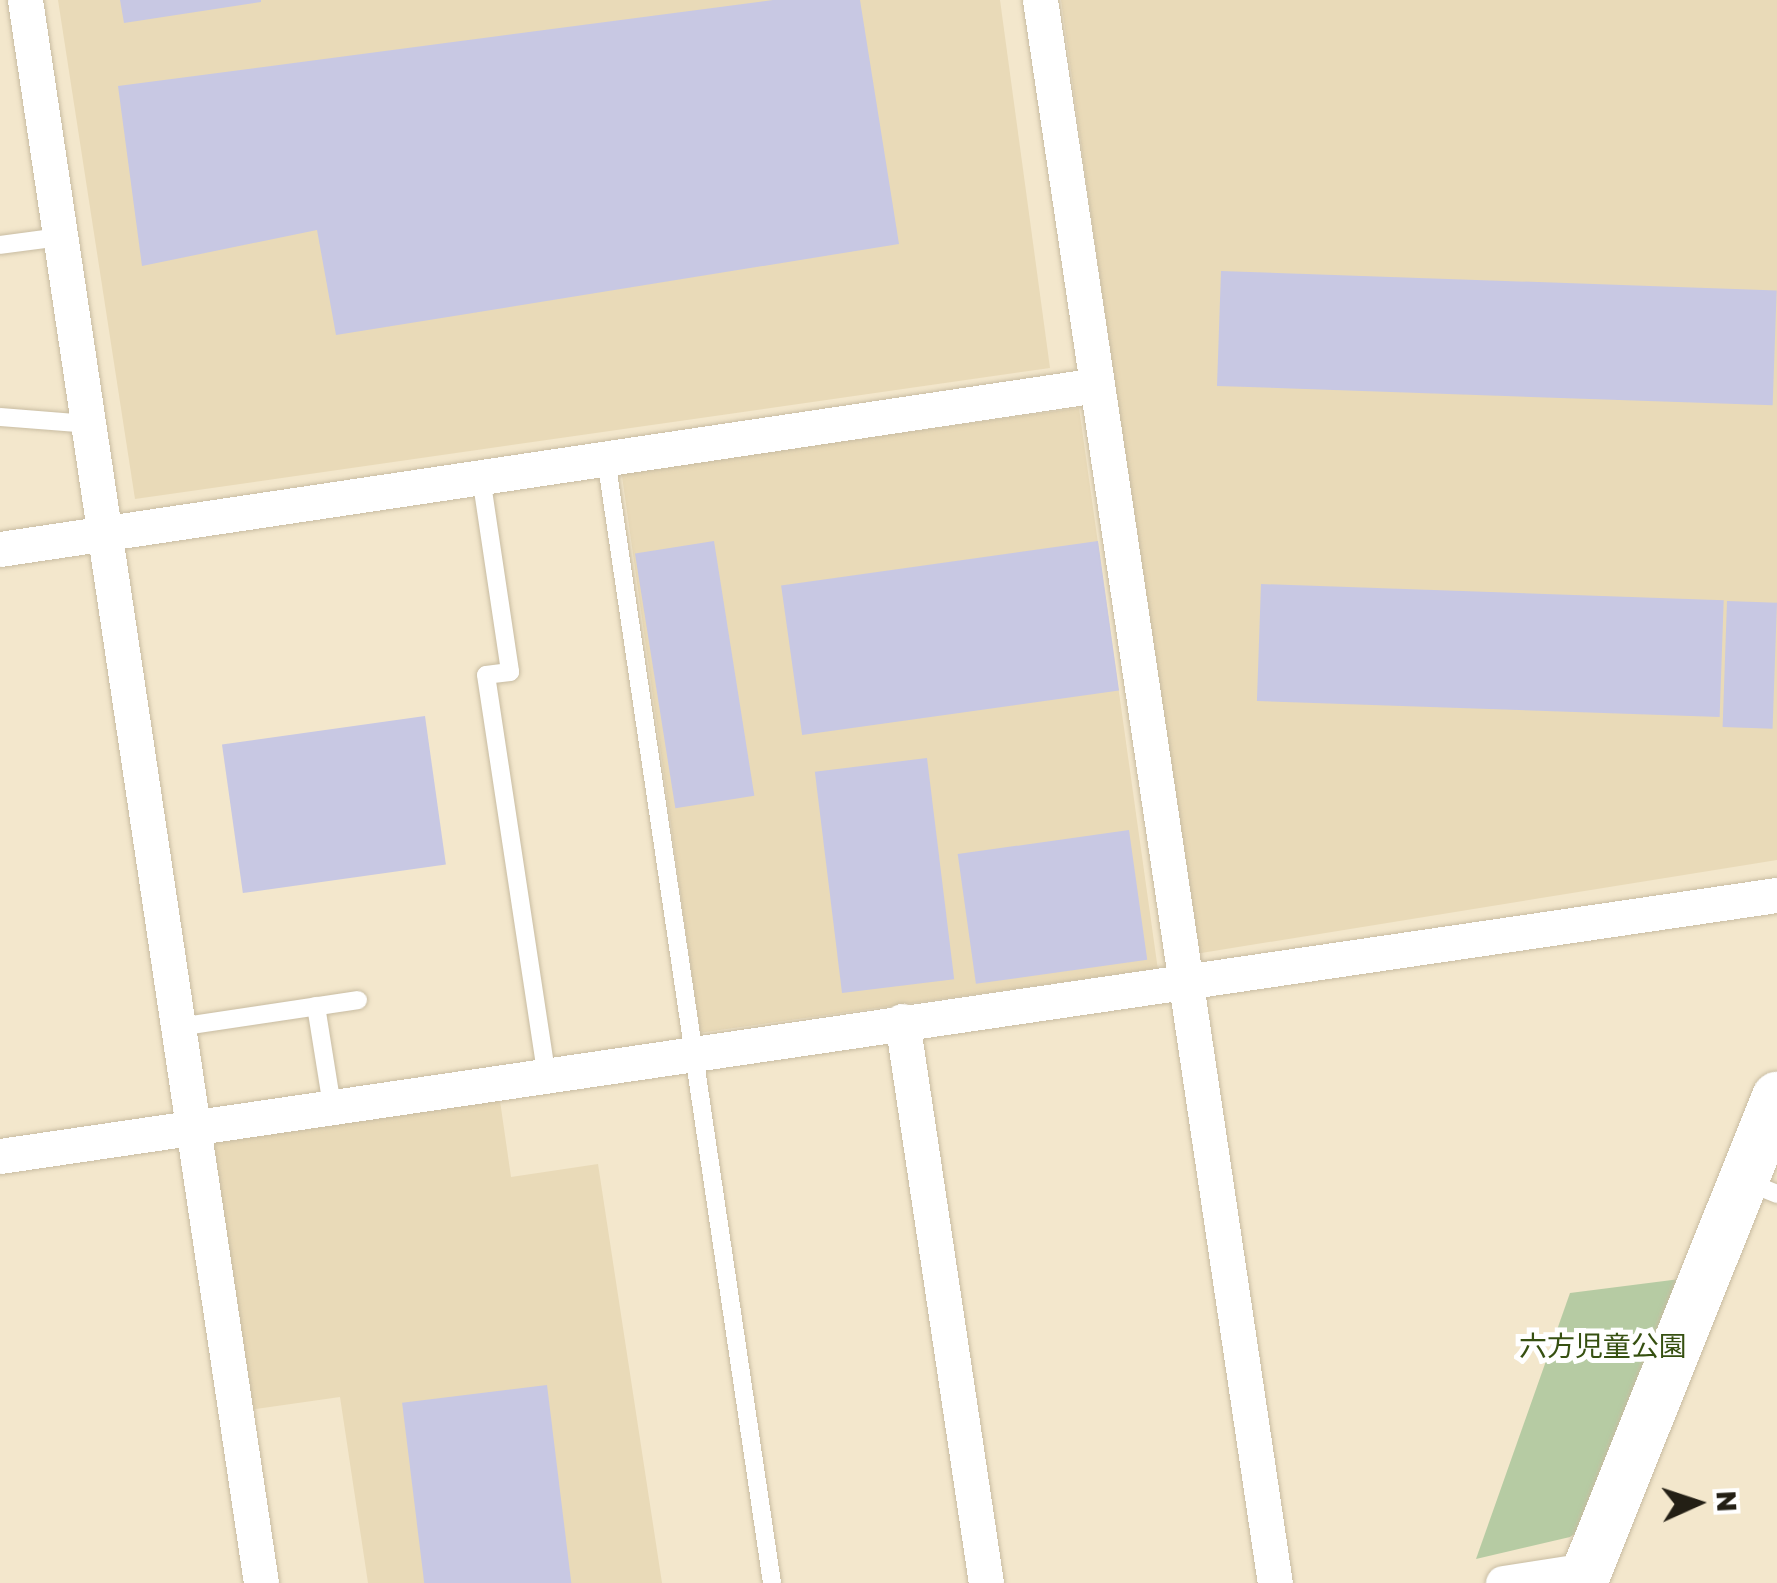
<!DOCTYPE html>
<html>
<head>
<meta charset="utf-8">
<style>
  body { margin:0 }
  #map { position:relative; width:1777px; height:1583px; overflow:hidden; background:#f3e7cc; font-family:"Golos Text","Noto Sans JP",sans-serif }
  div>[style] { position:absolute }
  .built>* { inset:0; background:#e9dab8; transform-origin:0 0 }
  .green>* { inset:0; background:#b6cba3 }
  .building>* { inset:0; background:#c8c8e3; transform-origin:0 0 }
  .roads { filter:drop-shadow(0 0 2px #c8bca2) drop-shadow(0 0 2px #c8bca2) }
  .lane>* { height:18px; margin:-9px; padding:0 9px; transform-origin:9px; border-radius:9px; background:#fff }
  .street>* { height:35px; margin:-17.5px; padding:0 17.5px; transform-origin:17.5px; border-radius:17.5px; background:#fff }
  .secondary>* { height:50px; margin:-25px; padding:0 25px; transform-origin:25px; border-radius:25px; background:#fff }
  span { translate:-50% -50%; white-space:nowrap; text-align:center; line-height:1.15; -webkit-text-stroke:10px #fff; paint-order:stroke }
  .park-label { font-size:28px; color:#365011 }
  .north { position:absolute; left:1647px; top:1453px; width:100px; height:100px; -webkit-text-stroke:8px #fff; paint-order:stroke; rotate:87deg; font-size:28px; font-weight:700; line-height:40px; text-align:center; color:#231f15 }
  .north::after { content:''; display:block; margin:auto; width:35px; height:45px; background:#231f15; clip-path:polygon(50% 0,100% 100%,50% 72%,0 100%) }
</style>
</head>
<body>
<div id="map">
  <div class="built">
    <i style="clip-path:polygon(58px 0,1000px 0,1050px 368px,135px 499px)"></i>
    <i style="clip-path:polygon(1061px 0,1777px 0,1777px 860px,1195px 954px)"></i>
    <i style="left:1079px;top:408px;width:566px;height:462px;rotate:82deg"></i>
    <i style="clip-path:polygon(499px 1094px,511px 1177px,598px 1164px,662px 1583px,368px 1583px,340px 1397px,248px 1410px,206px 1136px)"></i>
  </div>
  <div class="green">
    <i style="clip-path:polygon(1680px 1279px,1591px 1523px,1570px 1537px,1476px 1559px,1570px 1293px)"></i>
  </div>
  <div class="building">
    <i style="clip-path:polygon(120px 0,261px 0,261px 2px,124px 23px)"></i>
    <i style="clip-path:polygon(773px 0,860px 0,899px 244px,336px 335px,317px 230px,142px 266px,118px 86px)"></i>
    <i style="left:1221px;top:271px;width:556px;height:115px;rotate:2deg"></i>
    <i style="left:714px;top:541px;width:258px;height:80px;rotate:81deg"></i>
    <i style="left:1098px;top:541px;width:151px;height:320px;rotate:82deg"></i>
    <i style="left:1261px;top:584px;width:463px;height:117px;rotate:2deg"></i>
    <i style="left:1727px;top:601px;width:50px;height:126px;rotate:2deg"></i>
    <i style="left:425px;top:716px;width:150px;height:205px;rotate:82deg"></i>
    <i style="left:927px;top:758px;width:223px;height:113px;rotate:83deg"></i>
    <i style="left:1129px;top:830px;width:131px;height:173px;rotate:82deg"></i>
    <i style="left:547px;top:1385px;width:200px;height:146px;rotate:83deg"></i>
  </div>
  <div class="roads">
    <div class="lane">
      <i style="left:0;top:245px;width:61px;rotate:-7.6deg"></i>
      <i style="left:0;top:417px;width:88px;rotate:4.5deg"></i>
      <i style="left:606px;top:459px;width:1136px;rotate:81.6deg"></i>
      <i style="left:481px;top:477px;width:197px;rotate:81.5deg"></i>
      <i style="left:510px;top:672px;width:24px;rotate:173deg"></i>
      <i style="left:486px;top:675px;width:403px;rotate:81.4deg"></i>
      <i style="left:316px;top:1006px;width:101px;rotate:80.9deg"></i>
      <i style="left:178px;top:1027px;width:182px;rotate:-8.5deg"></i>
      <i style="left:1745px;top:1181px;width:35px;rotate:22deg"></i>
    </div>
    <div class="street">
      <i style="left:25px;top:0;width:1600px;rotate:81.52deg"></i>
      <i style="left:1040px;top:0;width:1600px;rotate:81.56deg"></i>
      <i style="left:0;top:549px;width:1109px;rotate:-8.5deg"></i>
      <i style="left:902px;top:1021px;width:568px;rotate:81.5deg"></i>
      <i style="left:0;top:1156px;width:1796px;rotate:-8.36deg"></i>
      <i style="left:1503px;top:1583px;width:85px;rotate:-8.8deg"></i>
    </div>
    <div class="secondary">
      <i style="left:1582px;top:1583px;width:524px;rotate:-68.14deg"></i>
    </div>
  </div>
  <div class="park-label">
    <span style="left:1603px;top:1346px">六方児童公園</span>
  </div>
  <div class="north">N</div>
</div>
</body>
</html>
